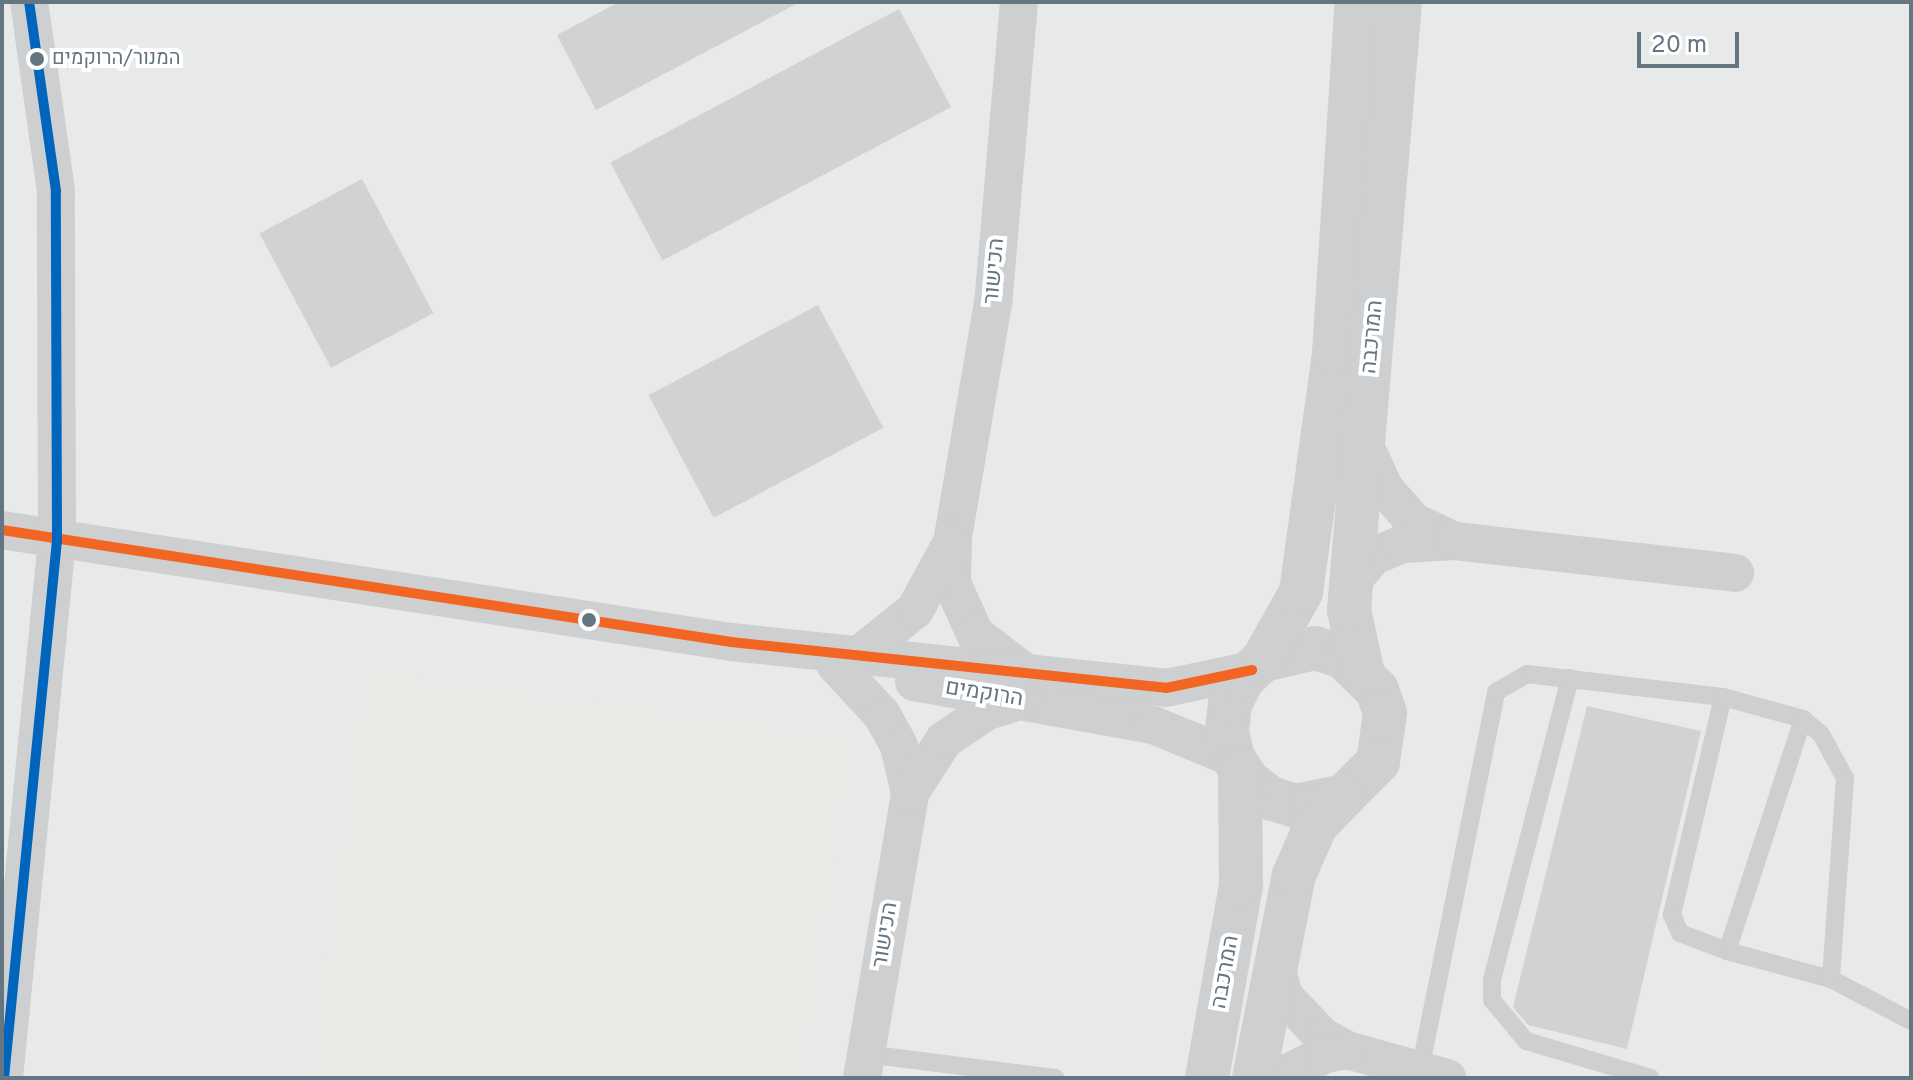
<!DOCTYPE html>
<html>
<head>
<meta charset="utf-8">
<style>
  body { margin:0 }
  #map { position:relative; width:1913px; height:1080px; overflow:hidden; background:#f9f9f9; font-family:Overpass,Heebo,sans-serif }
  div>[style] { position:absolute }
  .built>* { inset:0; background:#e8e9e9; transform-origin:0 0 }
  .green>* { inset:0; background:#e8ebe6 }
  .building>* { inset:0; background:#d0d2d3; transform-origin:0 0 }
  .service>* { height:18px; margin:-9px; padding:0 9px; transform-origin:9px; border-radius:9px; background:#cecfd0 }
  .minor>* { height:38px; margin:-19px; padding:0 19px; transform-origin:19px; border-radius:19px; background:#cecfd0 }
  .tertiary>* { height:44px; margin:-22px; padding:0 22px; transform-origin:22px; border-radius:22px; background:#cecfd0 }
  .bus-1>* { height:10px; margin:-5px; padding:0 5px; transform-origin:5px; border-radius:5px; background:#f26522 }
  .bus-2>* { height:10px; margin:-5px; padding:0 5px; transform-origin:5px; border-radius:5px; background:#0065bd }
  .dots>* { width:22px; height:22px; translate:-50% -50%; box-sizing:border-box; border:4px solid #fff; border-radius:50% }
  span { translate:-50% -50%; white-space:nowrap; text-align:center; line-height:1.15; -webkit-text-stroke:8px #fff; paint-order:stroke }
  .bus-label { font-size:20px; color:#657683 }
  .left { translate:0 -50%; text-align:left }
  .street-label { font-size:22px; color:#657683 }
  .frame { position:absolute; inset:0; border:4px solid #657683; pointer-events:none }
  .scale { position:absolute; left:1637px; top:32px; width:102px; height:36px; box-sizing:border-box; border:4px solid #657683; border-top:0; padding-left:10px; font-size:24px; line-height:28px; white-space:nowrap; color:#657683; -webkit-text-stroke:6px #fff; paint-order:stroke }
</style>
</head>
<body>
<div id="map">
  <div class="built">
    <i style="left:2px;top:2px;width:1909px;height:1076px"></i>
  </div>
  <div class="green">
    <i style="clip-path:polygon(367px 673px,849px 738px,802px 1078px,311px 1078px)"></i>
  </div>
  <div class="building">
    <i style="clip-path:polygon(619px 2px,800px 2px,596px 110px,557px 35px)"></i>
    <i style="left:899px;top:9px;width:111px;height:327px;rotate:62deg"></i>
    <i style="left:362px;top:179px;width:152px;height:116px;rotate:62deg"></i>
    <i style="left:818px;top:305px;width:139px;height:192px;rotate:62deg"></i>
    <i style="clip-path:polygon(1587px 706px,1701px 731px,1627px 1049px,1528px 1025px,1513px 1007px)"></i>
  </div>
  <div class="service">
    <i style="left:1570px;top:678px;width:311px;rotate:104.5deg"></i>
    <i style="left:1492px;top:979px;width:21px;rotate:90deg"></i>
    <i style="left:1492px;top:1000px;width:53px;rotate:50.3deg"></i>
    <i style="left:1526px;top:1041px;width:130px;rotate:16.5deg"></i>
    <i style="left:1723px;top:697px;width:224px;rotate:103.2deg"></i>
    <i style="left:1672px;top:915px;width:20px;rotate:66deg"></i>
    <i style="left:1680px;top:933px;width:50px;rotate:21deg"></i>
    <i style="left:1803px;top:719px;width:244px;rotate:108.1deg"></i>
    <i style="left:1727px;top:951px;width:108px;rotate:15.1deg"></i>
    <i style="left:1831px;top:979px;width:90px;rotate:27.7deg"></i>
    <i style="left:866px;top:1054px;width:191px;rotate:7.2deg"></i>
    <i style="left:1420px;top:1070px;width:386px;rotate:-78.6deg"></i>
    <i style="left:1496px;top:692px;width:36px;rotate:-30deg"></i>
    <i style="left:1527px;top:674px;width:197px;rotate:6.7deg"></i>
    <i style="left:1723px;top:697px;width:83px;rotate:15.4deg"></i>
    <i style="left:1803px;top:719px;width:23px;rotate:40deg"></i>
    <i style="left:1821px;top:734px;width:50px;rotate:61.4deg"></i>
    <i style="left:1845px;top:778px;width:201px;rotate:94deg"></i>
  </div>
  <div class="minor">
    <i style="left:1019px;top:2px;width:302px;rotate:94.9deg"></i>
    <i style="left:993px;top:303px;width:238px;rotate:99.7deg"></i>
    <i style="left:953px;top:538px;width:45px;rotate:91.3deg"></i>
    <i style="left:952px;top:583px;width:56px;rotate:65.7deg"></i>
    <i style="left:975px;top:634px;width:59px;rotate:37.5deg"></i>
    <i style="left:1365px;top:446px;width:47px;rotate:65.1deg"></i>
    <i style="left:1385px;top:489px;width:44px;rotate:48.7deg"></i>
    <i style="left:1414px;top:522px;width:45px;rotate:24.9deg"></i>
    <i style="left:2px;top:530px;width:738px;rotate:8.73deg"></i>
    <i style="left:731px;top:642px;width:437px;rotate:6deg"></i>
    <i style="left:1166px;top:688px;width:88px;rotate:-11.8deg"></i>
    <i style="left:1352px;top:581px;width:33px;rotate:-49deg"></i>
    <i style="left:1374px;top:556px;width:30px;rotate:-23deg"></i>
    <i style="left:1402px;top:544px;width:53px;rotate:-3.2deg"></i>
    <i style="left:1455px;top:541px;width:282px;rotate:6.5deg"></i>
    <i style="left:860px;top:654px;width:70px;rotate:-38.7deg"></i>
    <i style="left:915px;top:610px;width:75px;rotate:-61.4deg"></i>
    <i style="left:835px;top:664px;width:69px;rotate:47.3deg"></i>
    <i style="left:882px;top:715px;width:35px;rotate:61deg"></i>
    <i style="left:899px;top:746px;width:48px;rotate:76.8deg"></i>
    <i style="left:914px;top:682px;width:243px;rotate:10.2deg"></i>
    <i style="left:1153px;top:725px;width:87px;rotate:22.4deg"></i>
    <i style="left:1276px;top:965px;width:32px;rotate:76deg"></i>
    <i style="left:1284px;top:996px;width:57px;rotate:46.4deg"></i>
    <i style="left:1323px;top:1037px;width:27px;rotate:28deg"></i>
    <i style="left:1347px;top:1050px;width:104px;rotate:15.6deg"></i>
    <i style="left:4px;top:1078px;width:541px;rotate:-84.37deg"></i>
    <i style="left:57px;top:540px;width:349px;rotate:-90.2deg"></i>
    <i style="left:56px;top:191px;width:191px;rotate:-98.1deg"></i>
    <i style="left:862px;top:1078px;width:289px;rotate:-80.4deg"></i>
    <i style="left:910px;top:793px;width:63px;rotate:-57.3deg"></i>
    <i style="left:944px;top:740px;width:52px;rotate:-34deg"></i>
    <i style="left:987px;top:711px;width:37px;rotate:-17deg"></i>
    <i style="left:1277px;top:1078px;width:55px;rotate:-26.1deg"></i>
    <i style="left:1326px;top:1054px;width:21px;rotate:-11deg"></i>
  </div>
  <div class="tertiary">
    <i style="left:1263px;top:660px;width:53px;rotate:-13deg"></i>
    <i style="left:1315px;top:648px;width:28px;rotate:17deg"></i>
    <i style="left:1342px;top:656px;width:49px;rotate:44.2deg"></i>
    <i style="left:1377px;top:690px;width:24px;rotate:71deg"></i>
    <i style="left:1385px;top:713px;width:49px;rotate:98.1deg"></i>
    <i style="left:1378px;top:762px;width:48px;rotate:135deg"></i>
    <i style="left:1344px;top:796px;width:49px;rotate:168.2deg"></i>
    <i style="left:1296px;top:806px;width:27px;rotate:-163deg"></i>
    <i style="left:1270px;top:798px;width:28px;rotate:-142deg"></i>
    <i style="left:1248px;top:781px;width:27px;rotate:-123deg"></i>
    <i style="left:1233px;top:758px;width:28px;rotate:-103deg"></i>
    <i style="left:1227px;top:731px;width:27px;rotate:-84deg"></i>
    <i style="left:1230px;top:704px;width:28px;rotate:-63deg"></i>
    <i style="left:1243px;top:679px;width:28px;rotate:-44deg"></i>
    <i style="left:1263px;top:660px;width:78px;rotate:-60.8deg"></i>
    <i style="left:1301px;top:592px;width:241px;rotate:-82.1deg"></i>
    <i style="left:1334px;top:353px;width:352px;rotate:-86.3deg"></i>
    <i style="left:1362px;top:670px;width:61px;rotate:-102.2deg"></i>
    <i style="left:1349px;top:610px;width:610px;rotate:-85.21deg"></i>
    <i style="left:1207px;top:1078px;width:196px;rotate:-80deg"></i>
    <i style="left:1241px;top:885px;width:116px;rotate:-90.5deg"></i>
    <i style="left:1254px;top:1078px;width:207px;rotate:-78.9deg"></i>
    <i style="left:1294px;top:875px;width:55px;rotate:-66.3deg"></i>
    <i style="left:1316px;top:825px;width:40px;rotate:-46deg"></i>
  </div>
  <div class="bus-1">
    <i style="left:2px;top:530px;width:738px;rotate:8.73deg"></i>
    <i style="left:731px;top:642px;width:437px;rotate:6deg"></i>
    <i style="left:1166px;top:688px;width:88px;rotate:-11.8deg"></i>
  </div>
  <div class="bus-2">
    <i style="left:4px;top:1078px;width:541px;rotate:-84.37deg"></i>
    <i style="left:57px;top:540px;width:349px;rotate:-90.2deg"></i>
    <i style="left:56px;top:191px;width:191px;rotate:-98.1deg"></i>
  </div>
  <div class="dots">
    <i style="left:37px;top:59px;background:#657683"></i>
    <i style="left:589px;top:620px;background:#657683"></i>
  </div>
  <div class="bus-label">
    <span class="left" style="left:52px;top:59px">המנור/הרוקמים</span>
  </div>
  <div class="street-label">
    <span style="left:995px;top:271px;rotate:-85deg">הכישור</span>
    <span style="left:1373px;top:337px;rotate:-85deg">המרכבה</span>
    <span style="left:984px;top:694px;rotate:9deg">הרוקמים</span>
    <span style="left:886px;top:935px;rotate:-81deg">הכישור</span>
    <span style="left:1226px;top:972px;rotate:-80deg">המרכבה</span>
  </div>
  <div class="frame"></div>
  <div class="scale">20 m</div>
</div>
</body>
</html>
